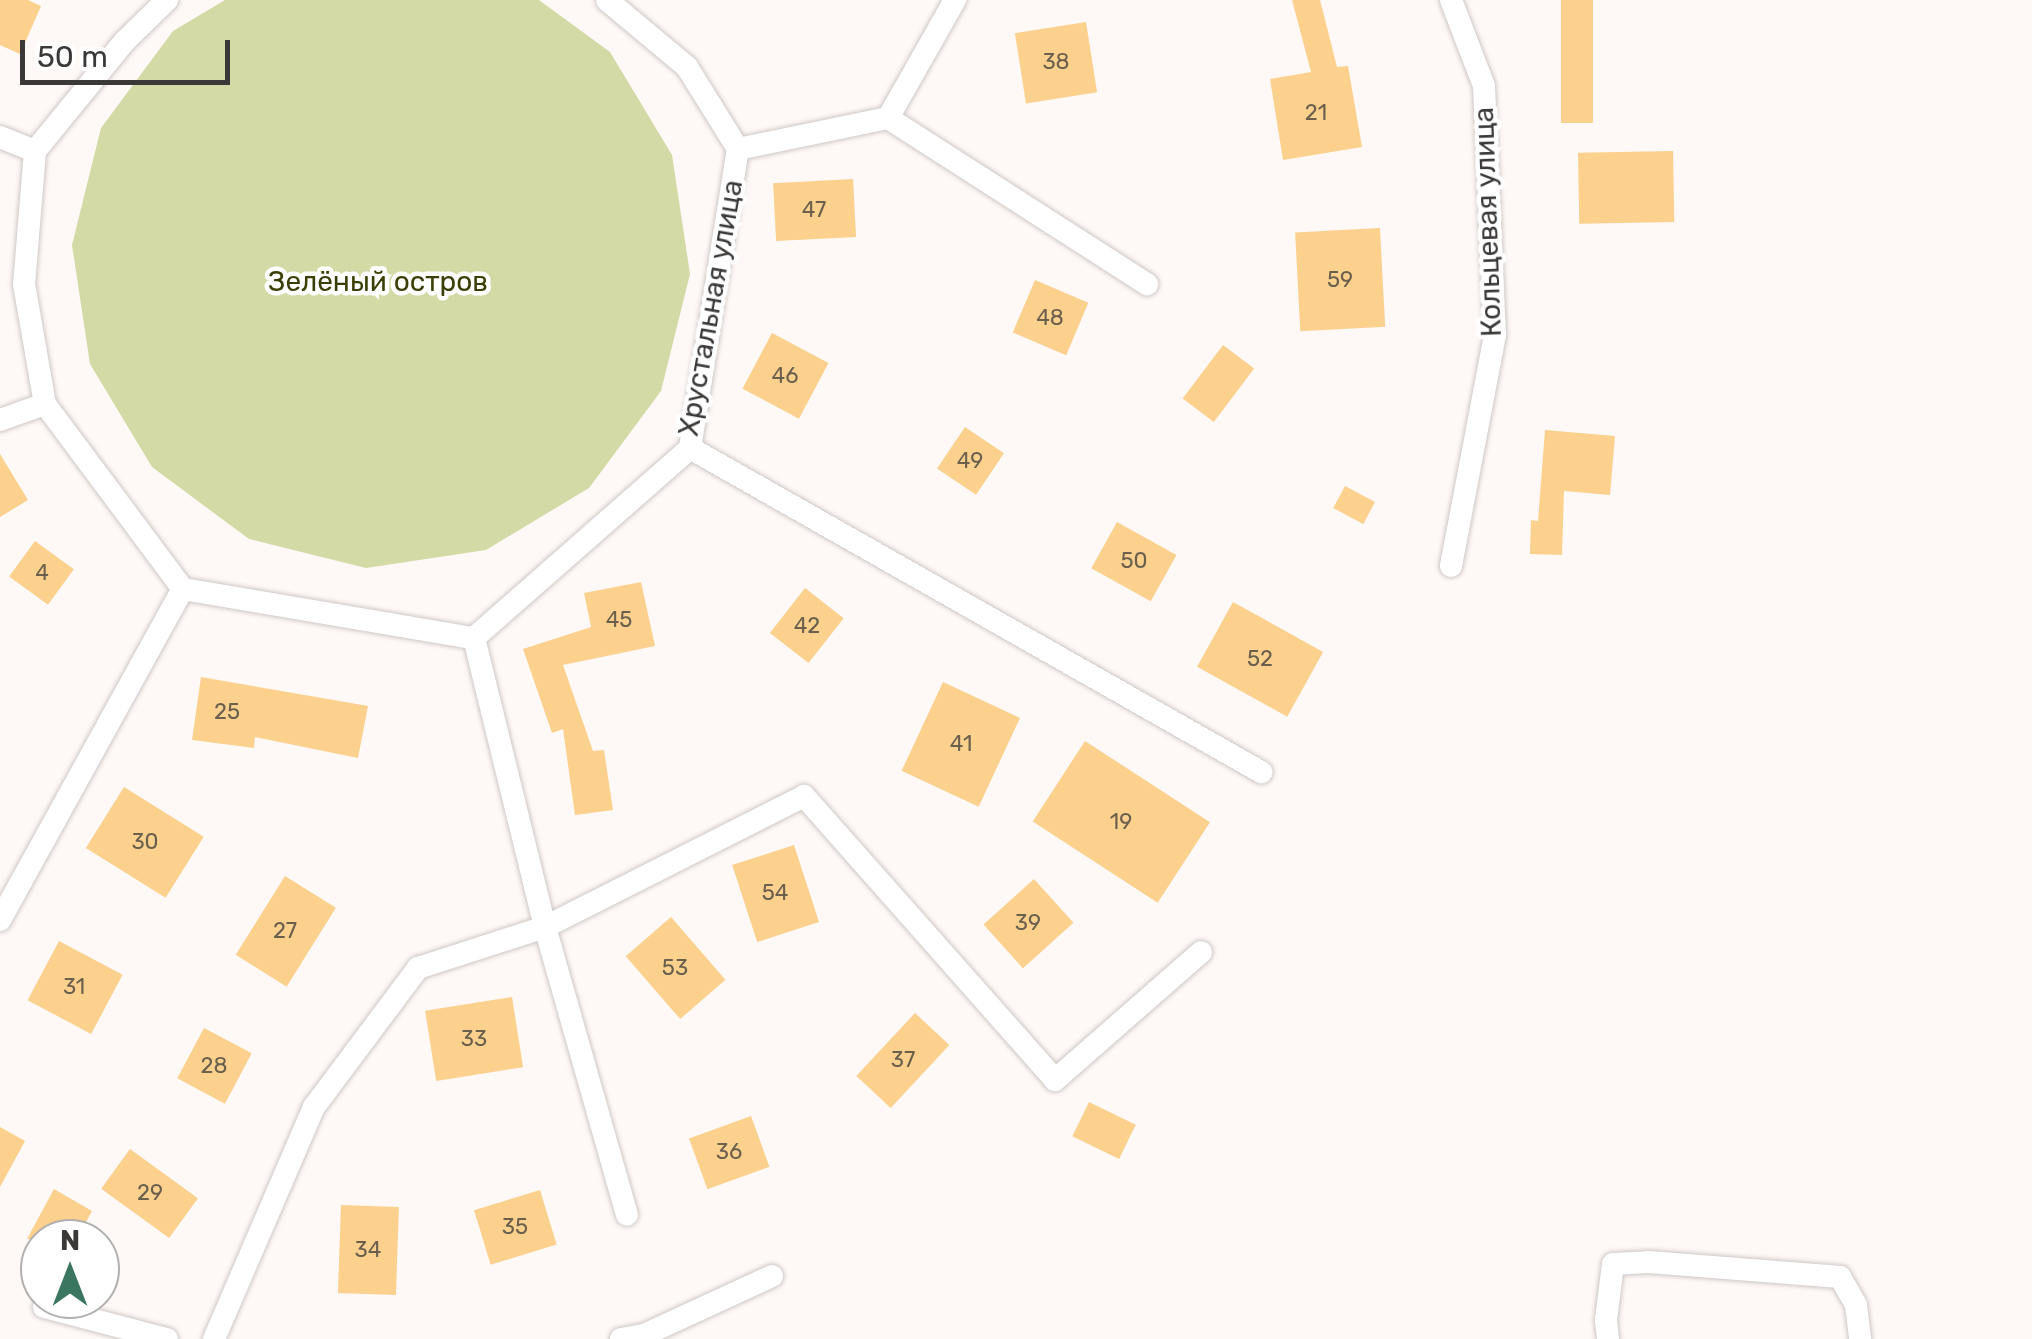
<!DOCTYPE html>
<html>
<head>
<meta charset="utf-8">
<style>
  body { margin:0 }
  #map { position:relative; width:2032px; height:1339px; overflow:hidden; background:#fef8f6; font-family:Rubik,sans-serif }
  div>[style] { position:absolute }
  .green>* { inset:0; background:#d3daa5 }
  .building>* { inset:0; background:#fcd18e; transform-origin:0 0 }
  .roads { filter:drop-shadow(0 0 2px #cec8c6) drop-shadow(0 0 2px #cec8c6) }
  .street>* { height:22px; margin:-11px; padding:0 11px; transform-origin:11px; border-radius:11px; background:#fff }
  span { translate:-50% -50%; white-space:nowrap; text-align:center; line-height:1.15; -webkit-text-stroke:9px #fff; paint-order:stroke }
  .number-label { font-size:22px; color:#6b5f4e }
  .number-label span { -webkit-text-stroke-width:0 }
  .street-label { font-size:28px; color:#3b3938 }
  .park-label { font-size:28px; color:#3b3f05 }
  .north { position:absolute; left:20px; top:1219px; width:100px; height:100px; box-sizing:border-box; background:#fff; border:2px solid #b1b0af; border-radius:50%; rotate:0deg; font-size:28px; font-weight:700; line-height:40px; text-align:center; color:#3b3938 }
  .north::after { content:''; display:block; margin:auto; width:35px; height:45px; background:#3a7660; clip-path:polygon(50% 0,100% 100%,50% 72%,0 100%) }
  .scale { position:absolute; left:20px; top:40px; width:210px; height:45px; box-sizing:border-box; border:5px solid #3b3938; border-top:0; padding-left:12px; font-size:30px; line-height:35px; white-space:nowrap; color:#3b3938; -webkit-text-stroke:8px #fff; paint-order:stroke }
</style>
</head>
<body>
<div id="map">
  <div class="green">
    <i style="clip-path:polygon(225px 0,539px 0,610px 52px,672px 155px,690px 274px,661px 391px,589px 488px,486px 550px,366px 568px,249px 539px,152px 467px,90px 364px,72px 245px,101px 128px,173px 31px)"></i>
  </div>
  <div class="building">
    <i style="clip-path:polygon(0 0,28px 0,41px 6px,20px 54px,0 45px)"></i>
    <i style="clip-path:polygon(1292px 0,1320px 0,1337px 67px,1348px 66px,1362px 147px,1283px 160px,1270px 79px,1311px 72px)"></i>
    <i style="left:1561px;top:0;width:32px;height:123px"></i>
    <i style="left:1086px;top:22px;width:71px;height:72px;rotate:81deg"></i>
    <i style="left:1673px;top:151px;width:71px;height:95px;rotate:89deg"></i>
    <i style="left:853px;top:179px;width:58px;height:80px;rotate:87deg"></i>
    <i style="left:1380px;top:228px;width:99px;height:85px;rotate:87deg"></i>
    <i style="left:1035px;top:280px;width:58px;height:57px;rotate:23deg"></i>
    <i style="left:772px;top:333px;width:64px;height:63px;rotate:28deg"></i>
    <i style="left:1223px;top:345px;width:39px;height:67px;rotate:37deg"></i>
    <i style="left:965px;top:427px;width:47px;height:50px;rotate:34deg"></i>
    <i style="clip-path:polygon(1545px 430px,1615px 436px,1610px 495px,1564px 491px,1562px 555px,1530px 554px,1531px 520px,1538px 521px)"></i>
    <i style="clip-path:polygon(0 454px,28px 500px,0 517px)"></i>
    <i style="left:1345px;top:486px;width:34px;height:25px;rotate:28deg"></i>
    <i style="left:1117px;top:522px;width:68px;height:53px;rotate:29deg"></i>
    <i style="left:35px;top:541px;width:48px;height:44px;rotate:36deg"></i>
    <i style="clip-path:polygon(641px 582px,655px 646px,563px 665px,593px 751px,604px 750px,613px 810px,575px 815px,563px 729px,552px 733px,523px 649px,591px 627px,584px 593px)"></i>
    <i style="left:805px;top:588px;width:49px;height:57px;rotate:38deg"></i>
    <i style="left:1233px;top:602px;width:103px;height:74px;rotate:29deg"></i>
    <i style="clip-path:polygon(201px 677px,368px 706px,358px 758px,255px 737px,254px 748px,192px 740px)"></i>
    <i style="left:943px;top:682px;width:85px;height:98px;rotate:25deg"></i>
    <i style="left:1085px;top:741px;width:149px;height:96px;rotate:33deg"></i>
    <i style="left:124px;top:787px;width:94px;height:72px;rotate:32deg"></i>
    <i style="left:794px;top:845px;width:81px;height:65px;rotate:72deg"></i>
    <i style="left:285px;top:876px;width:60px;height:93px;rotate:32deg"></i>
    <i style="left:1034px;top:879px;width:59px;height:68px;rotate:48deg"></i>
    <i style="left:671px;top:917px;width:83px;height:60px;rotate:49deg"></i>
    <i style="left:59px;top:941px;width:72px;height:67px;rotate:28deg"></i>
    <i style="left:512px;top:997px;width:71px;height:88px;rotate:81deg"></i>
    <i style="left:915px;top:1013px;width:47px;height:86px;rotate:43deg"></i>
    <i style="left:204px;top:1028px;width:54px;height:57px;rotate:28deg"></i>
    <i style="left:1089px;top:1102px;width:52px;height:38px;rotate:26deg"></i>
    <i style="left:751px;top:1116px;width:54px;height:66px;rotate:70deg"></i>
    <i style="clip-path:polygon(0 1127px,25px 1141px,0 1187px)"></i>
    <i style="left:130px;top:1149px;width:84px;height:49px;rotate:36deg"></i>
    <i style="clip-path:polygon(54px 1189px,92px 1211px,77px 1239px,27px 1239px)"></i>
    <i style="left:540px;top:1190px;width:57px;height:69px;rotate:73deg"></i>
    <i style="left:341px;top:1205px;width:58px;height:88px;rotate:2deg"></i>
  </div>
  <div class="roads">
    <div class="street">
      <i style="left:167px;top:0;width:60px;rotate:135.7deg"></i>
      <i style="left:124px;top:42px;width:141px;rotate:129.2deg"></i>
      <i style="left:35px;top:151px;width:133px;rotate:94.7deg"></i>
      <i style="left:24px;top:284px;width:122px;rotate:80.1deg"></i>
      <i style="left:45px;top:404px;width:231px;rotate:53.3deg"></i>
      <i style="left:183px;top:589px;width:295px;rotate:9.6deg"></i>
      <i style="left:474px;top:638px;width:288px;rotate:-41.3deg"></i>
      <i style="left:690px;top:448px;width:303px;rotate:-80.9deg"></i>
      <i style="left:738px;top:149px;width:97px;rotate:-121.9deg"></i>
      <i style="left:687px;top:67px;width:104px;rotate:-140.1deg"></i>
      <i style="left:1451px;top:0;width:92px;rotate:69deg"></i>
      <i style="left:1484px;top:86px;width:249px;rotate:87.5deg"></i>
      <i style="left:1495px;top:335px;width:235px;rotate:100.8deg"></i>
      <i style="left:888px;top:118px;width:136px;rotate:-60.4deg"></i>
      <i style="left:0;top:137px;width:38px;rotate:22deg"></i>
      <i style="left:738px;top:149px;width:153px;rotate:-11.7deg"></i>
      <i style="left:888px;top:118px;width:308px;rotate:32.7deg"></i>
      <i style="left:0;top:420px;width:48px;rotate:-19.6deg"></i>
      <i style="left:690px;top:448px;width:657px;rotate:29.57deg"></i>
      <i style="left:474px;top:638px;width:298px;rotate:76.2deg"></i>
      <i style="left:545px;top:927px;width:299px;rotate:74.1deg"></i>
      <i style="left:0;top:920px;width:378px;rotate:-61.1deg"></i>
      <i style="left:44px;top:1307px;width:127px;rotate:14.6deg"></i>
      <i style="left:214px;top:1339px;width:253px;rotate:-66.7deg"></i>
      <i style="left:314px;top:1107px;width:174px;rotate:-53.2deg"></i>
      <i style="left:418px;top:968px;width:133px;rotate:-17.9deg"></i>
      <i style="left:545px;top:927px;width:290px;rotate:-26.8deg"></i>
      <i style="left:804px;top:796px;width:379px;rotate:48.5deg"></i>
      <i style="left:1055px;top:1080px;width:194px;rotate:-41.2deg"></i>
      <i style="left:621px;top:1339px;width:23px;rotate:-10deg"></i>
      <i style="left:644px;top:1335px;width:141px;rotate:-24.7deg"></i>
      <i style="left:1608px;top:1339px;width:19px;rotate:-96deg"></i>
      <i style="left:1606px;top:1320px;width:56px;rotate:-82.9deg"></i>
      <i style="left:1613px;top:1264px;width:36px;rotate:-3deg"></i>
      <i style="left:1649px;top:1262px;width:192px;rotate:4.5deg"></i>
      <i style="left:1840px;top:1277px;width:32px;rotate:60deg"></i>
      <i style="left:1856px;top:1305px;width:34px;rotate:83deg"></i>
    </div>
  </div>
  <div class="number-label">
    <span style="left:1056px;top:62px">38</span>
    <span style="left:1316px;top:113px">21</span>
    <span style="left:814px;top:210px">47</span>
    <span style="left:1340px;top:280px">59</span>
    <span style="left:1050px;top:318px">48</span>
    <span style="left:785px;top:376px">46</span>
    <span style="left:970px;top:461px">49</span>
    <span style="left:1134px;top:561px">50</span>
    <span style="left:42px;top:573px">4</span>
    <span style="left:619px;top:620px">45</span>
    <span style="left:807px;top:626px">42</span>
    <span style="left:1260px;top:659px">52</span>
    <span style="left:227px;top:712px">25</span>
    <span style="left:961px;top:744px">41</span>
    <span style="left:1121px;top:822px">19</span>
    <span style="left:145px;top:842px">30</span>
    <span style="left:775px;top:893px">54</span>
    <span style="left:1028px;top:923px">39</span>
    <span style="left:285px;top:931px">27</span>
    <span style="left:675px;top:968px">53</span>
    <span style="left:74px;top:987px">31</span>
    <span style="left:474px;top:1039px">33</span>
    <span style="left:903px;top:1060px">37</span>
    <span style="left:214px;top:1066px">28</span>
    <span style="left:729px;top:1152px">36</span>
    <span style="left:150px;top:1193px">29</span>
    <span style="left:515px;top:1227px">35</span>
    <span style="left:368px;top:1250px">34</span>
  </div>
  <div class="street-label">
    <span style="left:1488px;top:222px;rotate:-92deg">Кольцевая улица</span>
    <span style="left:711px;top:308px;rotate:-80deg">Хрустальная улица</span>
  </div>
  <div class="park-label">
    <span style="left:378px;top:282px">Зелёный остров</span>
  </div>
  <div class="north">N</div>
  <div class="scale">50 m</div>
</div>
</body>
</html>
